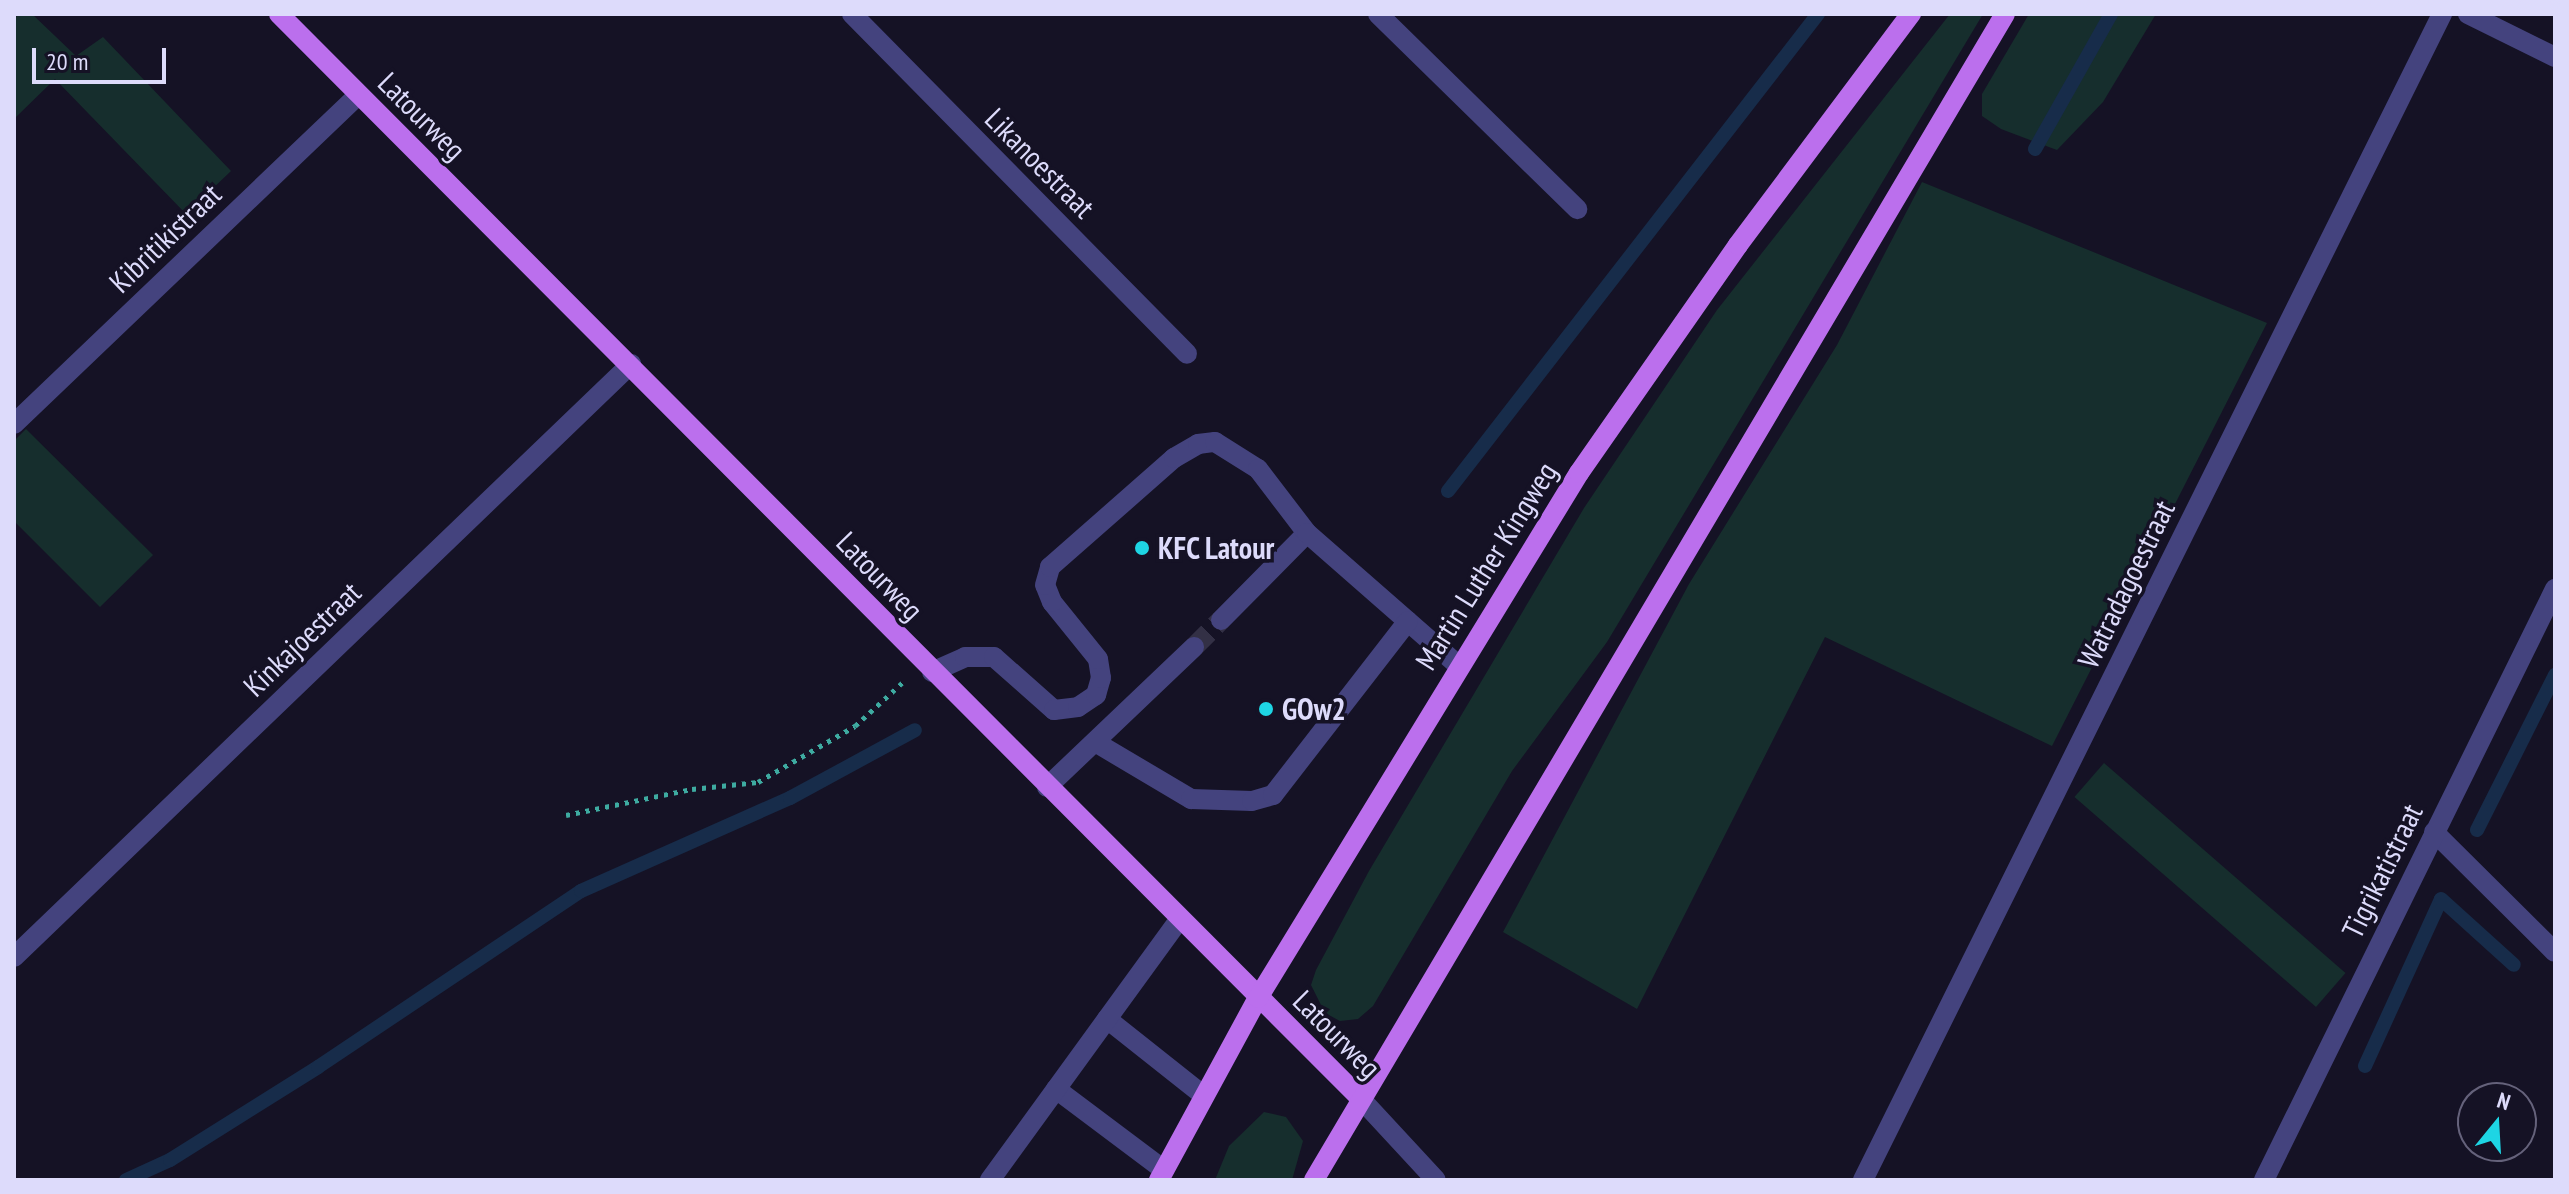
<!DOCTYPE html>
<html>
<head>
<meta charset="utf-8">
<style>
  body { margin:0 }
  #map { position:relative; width:2569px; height:1194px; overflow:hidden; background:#151225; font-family:"PT Sans Narrow",sans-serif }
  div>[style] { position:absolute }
  .green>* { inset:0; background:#162e2d; transform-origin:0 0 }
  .stream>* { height:14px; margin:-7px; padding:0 7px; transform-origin:7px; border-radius:7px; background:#172c4a }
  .minor-tunnel>* { height:20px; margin-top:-10px; transform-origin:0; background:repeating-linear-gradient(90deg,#333045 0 20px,transparent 0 30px) }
  .path>* { height:5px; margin-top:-2.5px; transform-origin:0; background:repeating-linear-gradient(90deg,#3eaba1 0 4px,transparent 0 10px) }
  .minor>* { height:20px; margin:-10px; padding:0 10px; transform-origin:10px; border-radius:10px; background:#44437e }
  .major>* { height:20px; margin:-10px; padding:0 10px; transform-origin:10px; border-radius:10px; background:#bb6fed }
  .dots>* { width:22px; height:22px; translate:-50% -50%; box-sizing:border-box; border:4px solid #151225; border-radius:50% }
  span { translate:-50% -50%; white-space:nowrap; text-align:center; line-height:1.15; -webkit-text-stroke:7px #151225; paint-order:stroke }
  .street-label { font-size:30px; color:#dddbfb }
  .poi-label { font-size:30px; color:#dddbfb; font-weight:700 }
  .left { translate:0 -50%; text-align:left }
  .frame { position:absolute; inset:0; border:16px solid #dddbfb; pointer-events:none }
  .north { position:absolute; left:2457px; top:1082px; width:80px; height:80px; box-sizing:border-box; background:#151225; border:2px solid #65627b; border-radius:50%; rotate:18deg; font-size:22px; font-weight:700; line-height:32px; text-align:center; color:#dddbfb }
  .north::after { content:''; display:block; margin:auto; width:28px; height:36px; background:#1ed5e4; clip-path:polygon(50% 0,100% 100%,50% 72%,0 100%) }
  .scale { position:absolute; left:32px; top:48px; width:134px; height:36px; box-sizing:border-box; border:4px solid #dddbfb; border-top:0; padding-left:10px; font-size:24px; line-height:28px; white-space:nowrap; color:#dddbfb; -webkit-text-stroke:6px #151225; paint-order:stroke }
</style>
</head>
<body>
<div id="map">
  <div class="green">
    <i style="clip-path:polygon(19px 14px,32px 14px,76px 56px,103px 37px,231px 171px,186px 214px,55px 79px,14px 119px,14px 19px)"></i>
    <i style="clip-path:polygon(1950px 14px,1983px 14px,1607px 642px,1512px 771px,1373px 1006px,1358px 1019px,1340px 1021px,1325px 1013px,1311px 985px,1316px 970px,1369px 871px,1584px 508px,1717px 310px)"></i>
    <i style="clip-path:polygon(2029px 14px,2156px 14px,2103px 102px,2057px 150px,2001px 129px,1982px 116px,1982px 94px)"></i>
    <i style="clip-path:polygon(1922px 182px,2267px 323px,2052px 746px,1825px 637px,1637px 1009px,1503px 932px,1689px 584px,1837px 345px)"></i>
    <i style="clip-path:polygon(26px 429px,153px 555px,100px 607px,14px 521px,14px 441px)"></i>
    <i style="left:2104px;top:763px;width:320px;height:45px;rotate:41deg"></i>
    <i style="clip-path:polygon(1264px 1112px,1286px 1117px,1303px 1141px,1292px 1180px,1215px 1180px,1229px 1146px)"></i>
  </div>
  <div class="stream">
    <i style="left:2035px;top:149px;width:155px;rotate:-60.6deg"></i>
    <i style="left:1448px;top:491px;width:604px;rotate:-52.2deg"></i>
    <i style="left:2477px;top:830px;width:174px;rotate:-63.3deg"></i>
    <i style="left:2365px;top:1066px;width:183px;rotate:-65.5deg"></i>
    <i style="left:2441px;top:899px;width:98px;rotate:42.1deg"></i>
    <i style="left:126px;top:1180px;width:48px;rotate:-24.4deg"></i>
    <i style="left:170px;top:1160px;width:175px;rotate:-32.1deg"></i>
    <i style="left:318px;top:1067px;width:316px;rotate:-33.8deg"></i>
    <i style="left:581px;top:891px;width:229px;rotate:-24deg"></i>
    <i style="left:790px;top:798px;width:142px;rotate:-28.5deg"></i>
  </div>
  <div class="minor-tunnel">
    <i style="left:1194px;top:647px;width:38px;rotate:-45deg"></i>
  </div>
  <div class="path">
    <i style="left:566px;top:815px;width:129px;rotate:-11.7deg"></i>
    <i style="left:692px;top:789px;width:66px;rotate:-6.1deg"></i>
    <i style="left:758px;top:782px;width:112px;rotate:-30deg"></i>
    <i style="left:855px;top:726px;width:64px;rotate:-42.5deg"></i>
  </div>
  <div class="minor">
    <i style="left:852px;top:14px;width:477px;rotate:45.4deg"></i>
    <i style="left:1378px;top:14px;width:279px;rotate:44.4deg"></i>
    <i style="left:2468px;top:14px;width:97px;rotate:26.3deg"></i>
    <i style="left:14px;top:424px;width:476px;rotate:-43.7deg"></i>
    <i style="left:1221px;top:620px;width:122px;rotate:-45.3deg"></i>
    <i style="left:932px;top:672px;width:36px;rotate:-24deg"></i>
    <i style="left:965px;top:657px;width:29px"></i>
    <i style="left:994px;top:657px;width:80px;rotate:41.5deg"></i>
    <i style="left:1054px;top:710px;width:24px;rotate:-7deg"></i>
    <i style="left:1078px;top:707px;width:22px;rotate:-34deg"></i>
    <i style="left:1096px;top:695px;width:18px;rotate:-74deg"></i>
    <i style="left:1101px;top:678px;width:19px;rotate:-99deg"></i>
    <i style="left:1098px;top:659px;width:73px;rotate:-128.9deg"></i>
    <i style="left:1052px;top:602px;width:18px;rotate:-112deg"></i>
    <i style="left:1045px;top:585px;width:19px;rotate:-74deg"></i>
    <i style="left:1050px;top:567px;width:165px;rotate:-41.3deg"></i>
    <i style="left:1174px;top:458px;width:28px;rotate:-30deg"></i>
    <i style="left:1198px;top:444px;width:17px;rotate:-7deg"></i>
    <i style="left:1215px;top:442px;width:51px;rotate:32.1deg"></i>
    <i style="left:1258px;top:469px;width:81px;rotate:52.6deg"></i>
    <i style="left:1307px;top:533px;width:201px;rotate:41.2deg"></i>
    <i style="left:1095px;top:742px;width:112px;rotate:30.7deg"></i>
    <i style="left:1191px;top:799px;width:61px;rotate:1.9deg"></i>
    <i style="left:1252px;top:801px;width:22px;rotate:-16deg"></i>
    <i style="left:1273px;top:795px;width:220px;rotate:-52.2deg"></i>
    <i style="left:1047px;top:787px;width:203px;rotate:-43.6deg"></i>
    <i style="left:2434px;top:832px;width:170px;rotate:44.8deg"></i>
    <i style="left:14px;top:957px;width:856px;rotate:-43.86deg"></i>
    <i style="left:1107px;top:1019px;width:122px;rotate:38.4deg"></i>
    <i style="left:1056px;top:1089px;width:135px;rotate:36.9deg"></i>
    <i style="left:1361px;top:1099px;width:110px;rotate:47.2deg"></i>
    <i style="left:990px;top:1180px;width:321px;rotate:-54deg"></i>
    <i style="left:1863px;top:1180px;width:1302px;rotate:-63.59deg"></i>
    <i style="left:2264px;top:1180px;width:659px;rotate:-63.79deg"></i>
  </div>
  <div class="major">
    <i style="left:279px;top:14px;width:1532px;rotate:45.08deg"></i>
    <i style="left:1159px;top:1180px;width:207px;rotate:-61.5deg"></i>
    <i style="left:1258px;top:998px;width:615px;rotate:-58.56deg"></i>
    <i style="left:1579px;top:473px;width:278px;rotate:-55.1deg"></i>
    <i style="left:1738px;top:245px;width:289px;rotate:-53.2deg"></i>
    <i style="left:1314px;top:1180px;width:1355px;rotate:-59.35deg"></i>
  </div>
  <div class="dots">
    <i style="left:1142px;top:548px;background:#1ed5e4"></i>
    <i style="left:1266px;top:709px;background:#1ed5e4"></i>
  </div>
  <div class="street-label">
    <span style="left:422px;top:116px;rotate:45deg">Latourweg</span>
    <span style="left:1040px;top:163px;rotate:45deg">Likanoestraat</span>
    <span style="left:165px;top:238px;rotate:-44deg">Kibritikistraat</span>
    <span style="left:1486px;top:566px;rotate:-58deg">Martin Luther Kingweg</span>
    <span style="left:880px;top:576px;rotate:46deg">Latourweg</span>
    <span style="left:2126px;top:584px;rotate:-64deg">Watradagoestraat</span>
    <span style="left:302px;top:639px;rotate:-44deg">Kinkajoestraat</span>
    <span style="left:2382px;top:871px;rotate:-64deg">Tigrikatistraat</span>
    <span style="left:1337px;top:1034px;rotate:45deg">Latourweg</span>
  </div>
  <div class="poi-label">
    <span class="left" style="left:1158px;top:548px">KFC Latour</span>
    <span class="left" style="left:1282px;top:709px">GOw2</span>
  </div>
  <div class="frame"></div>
  <div class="north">N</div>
  <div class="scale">20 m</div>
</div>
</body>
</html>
